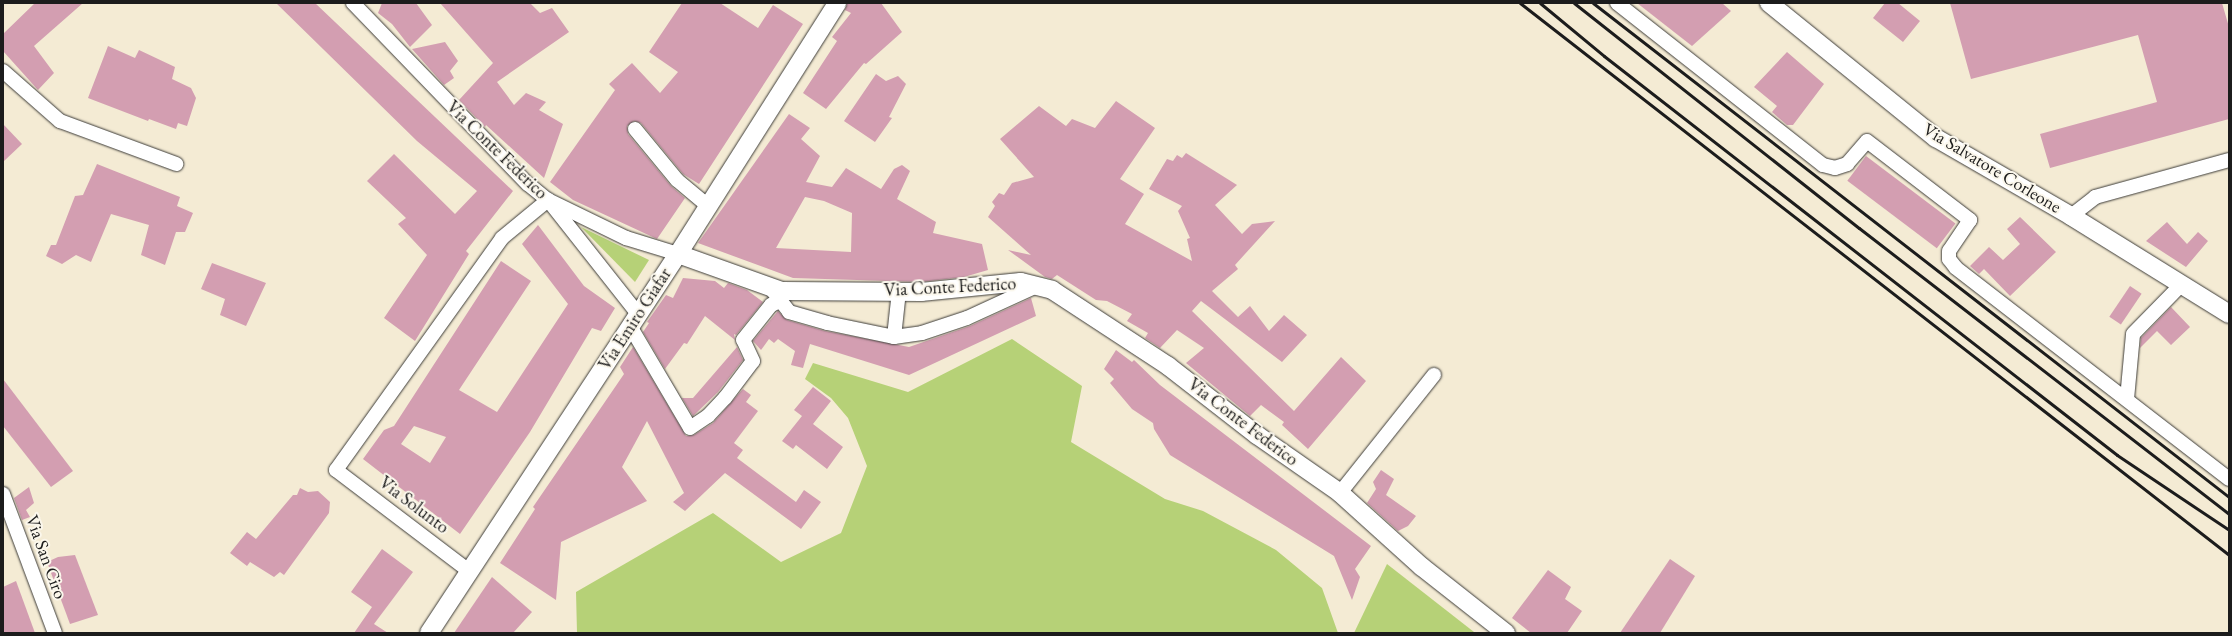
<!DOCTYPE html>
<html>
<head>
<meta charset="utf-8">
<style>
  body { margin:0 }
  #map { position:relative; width:2232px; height:636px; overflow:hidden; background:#f4ebd4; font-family:"EB Garamond",serif }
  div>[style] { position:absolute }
  .green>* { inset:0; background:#b6d177 }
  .building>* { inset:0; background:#d39eb1; transform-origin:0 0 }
  .roads { filter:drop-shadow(0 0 1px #3c3b38) drop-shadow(0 0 1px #3c3b38) }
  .minor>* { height:14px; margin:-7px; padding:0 7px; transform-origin:7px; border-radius:7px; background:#fff }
  .tertiary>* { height:18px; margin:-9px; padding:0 9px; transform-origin:9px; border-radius:9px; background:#fff }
  .rail>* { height:3px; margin:-1.5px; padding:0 1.5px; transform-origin:1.5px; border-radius:1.5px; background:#1c1c1c }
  span { translate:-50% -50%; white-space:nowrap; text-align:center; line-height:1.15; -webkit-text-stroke:4px #fbf7ec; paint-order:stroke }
  .street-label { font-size:18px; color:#1c1c1c }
  .frame { position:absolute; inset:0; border:4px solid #1c1c1c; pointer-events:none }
</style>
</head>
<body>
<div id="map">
  <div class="green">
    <i style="clip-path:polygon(581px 227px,649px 260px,635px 282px)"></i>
    <i style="clip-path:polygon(1012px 339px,1082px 386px,1071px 442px,1165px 499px,1203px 511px,1276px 550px,1322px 588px,1338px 633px,577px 633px,576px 592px,713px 513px,781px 562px,841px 533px,867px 466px,848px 418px,831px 398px,805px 379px,813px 363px,908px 392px)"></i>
    <i style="clip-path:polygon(1387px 564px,1474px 632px,1474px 633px,1354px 633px)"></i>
  </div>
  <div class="building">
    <i style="clip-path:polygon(35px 3px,83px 3px,34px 46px,54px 73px,38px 90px,3px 51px,3px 34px)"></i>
    <i style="clip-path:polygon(276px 3px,315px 3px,513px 191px,466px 251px,469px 254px,415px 341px,384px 318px,427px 255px,398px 224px,406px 218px,367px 181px,394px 154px,455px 214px,477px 191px,417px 141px)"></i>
    <i style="clip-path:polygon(382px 3px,416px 3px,432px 25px,410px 47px,392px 24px,378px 13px)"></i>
    <i style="clip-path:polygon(440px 3px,530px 3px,540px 13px,552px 8px,569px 32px,497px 82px,514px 105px,526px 93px,546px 102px,539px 110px,563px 124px,544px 178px,486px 125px,485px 127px,459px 100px,493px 63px)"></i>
    <i style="clip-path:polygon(682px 3px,720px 3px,758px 28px,773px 5px,803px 24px,699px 184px,683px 174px,641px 123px,634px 121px,627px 126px,628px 134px,671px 186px,685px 198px,657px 239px,573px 200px,550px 182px,615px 90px,609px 84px,632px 63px,660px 93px,678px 72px,649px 52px)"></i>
    <i style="clip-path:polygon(847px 3px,881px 3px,902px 32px,866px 64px,864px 63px,826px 109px,803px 93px,837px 41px,832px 37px,851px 13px,845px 10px)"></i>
    <i style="clip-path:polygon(1637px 3px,1722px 3px,1731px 11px,1692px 46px)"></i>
    <i style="clip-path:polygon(1885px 3px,1898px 3px,1920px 21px,1903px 42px,1873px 18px)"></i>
    <i style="clip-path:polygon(1950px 3px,2222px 3px,2229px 27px,2229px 119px,2050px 168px,2040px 134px,2157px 102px,2138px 35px,1971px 79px)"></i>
    <i style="clip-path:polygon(445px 42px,458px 61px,450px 71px,454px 78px,444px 85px,412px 49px)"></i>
    <i style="clip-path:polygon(108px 46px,135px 58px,139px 50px,175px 67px,172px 79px,191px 88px,196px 98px,187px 126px,178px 123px,176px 129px,149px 119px,148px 121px,88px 98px)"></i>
    <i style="clip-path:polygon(1787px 52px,1824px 84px,1793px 125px,1787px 125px,1772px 112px,1777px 106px,1754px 87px)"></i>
    <i style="clip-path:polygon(876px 74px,886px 81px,898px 76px,906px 84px,889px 117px,892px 118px,875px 142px,844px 121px)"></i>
    <i style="clip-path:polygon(1116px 101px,1155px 128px,1120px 179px,1144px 194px,1125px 224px,1192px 261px,1187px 239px,1190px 238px,1178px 211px,1182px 206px,1149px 189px,1167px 159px,1173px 161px,1177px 155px,1182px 158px,1186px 153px,1237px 185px,1215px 205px,1242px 234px,1252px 224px,1275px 221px,1235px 265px,1238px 269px,1212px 291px,1238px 317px,1250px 306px,1269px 331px,1284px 315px,1307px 335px,1282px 362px,1201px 301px,1192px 311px,1294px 411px,1341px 357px,1366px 381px,1308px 449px,1282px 425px,1284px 422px,1261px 405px,1250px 416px,1186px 363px,1204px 348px,1177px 330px,1160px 348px,1145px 338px,1148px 333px,1127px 321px,1132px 314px,1107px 301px,1096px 300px,1057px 275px,1052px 279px,1045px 277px,1008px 250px,1031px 255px,988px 217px,995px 206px,992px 202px,999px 193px,1004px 195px,1012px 183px,1034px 177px,1000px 139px,1039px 106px,1066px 126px,1072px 119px,1095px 128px)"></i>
    <i style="clip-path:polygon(evenodd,789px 114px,810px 128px,801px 139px,820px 156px,806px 182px,832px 187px,846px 168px,881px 189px,894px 169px,902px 165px,910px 171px,897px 199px,936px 222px,933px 233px,982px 244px,988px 270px,964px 277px,921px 282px,793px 278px,698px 243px,789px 114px,805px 197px,824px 201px,852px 213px,851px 252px,776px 248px,805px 197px)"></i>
    <i style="clip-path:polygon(3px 124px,22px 144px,3px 162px)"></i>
    <i style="left:1866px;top:156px;width:112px;height:31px;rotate:37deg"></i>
    <i style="clip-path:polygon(97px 164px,180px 197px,177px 206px,193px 213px,185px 232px,176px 232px,165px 265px,141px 255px,149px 225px,111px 214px,91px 262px,76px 255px,62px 264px,46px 256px,51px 245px,56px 245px,75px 196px,83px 195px)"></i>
    <i style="clip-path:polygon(2020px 217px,2056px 252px,2010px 296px,1984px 269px,1979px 274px,1970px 266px,1989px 247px,2003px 260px,2020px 244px,2007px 229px)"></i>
    <i style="clip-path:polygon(2167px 222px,2187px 244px,2198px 232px,2208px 241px,2186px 267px,2146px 241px)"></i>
    <i style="clip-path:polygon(evenodd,538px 225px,584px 286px,615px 308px,601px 331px,592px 328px,530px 432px,460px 534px,363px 459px,384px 430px,394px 426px,501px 261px,531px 281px,459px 390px,497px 412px,568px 304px,522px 244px,538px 225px,414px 426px,446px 437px,430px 463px,401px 444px,414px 426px)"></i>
    <i style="clip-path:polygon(212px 263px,266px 283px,246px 326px,220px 315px,225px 299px,201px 289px)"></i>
    <i style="clip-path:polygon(683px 278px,715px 281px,724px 288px,728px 283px,747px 290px,763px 302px,736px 335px,734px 334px,735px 340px,705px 316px,687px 344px,684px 343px,665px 369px,643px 332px,649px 323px,647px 322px,666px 295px,673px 298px)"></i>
    <i style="left:2130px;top:286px;width:14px;height:37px;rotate:34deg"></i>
    <i style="clip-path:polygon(1031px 298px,1036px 316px,909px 375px,810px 344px,803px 368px,791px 365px,795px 351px,778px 339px,774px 343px,769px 339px,761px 350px,753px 341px,778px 311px,787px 320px,825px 331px,909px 347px,970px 326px)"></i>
    <i style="clip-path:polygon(2171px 307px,2190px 327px,2171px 345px,2157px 331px,2140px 348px,2141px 338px)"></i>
    <i style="clip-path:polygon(633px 347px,686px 436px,694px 435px,713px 423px,743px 389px,751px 395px,746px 402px,758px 411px,734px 443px,743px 450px,737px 458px,796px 502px,804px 490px,821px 502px,801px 529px,725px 473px,685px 511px,673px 502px,684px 493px,647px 421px,622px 467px,647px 501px,561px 542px,556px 600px,500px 563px,535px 509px,533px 507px,624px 374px,620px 367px)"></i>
    <i style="clip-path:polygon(737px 347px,743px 360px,718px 392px,693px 416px,682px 398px,693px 398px)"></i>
    <i style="clip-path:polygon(1116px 350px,1132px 362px,1134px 360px,1160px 385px,1371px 546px,1355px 569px,1360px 577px,1352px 600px,1334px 556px,1170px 455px,1154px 429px,1153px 423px,1132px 409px,1110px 383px,1114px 379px,1104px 369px)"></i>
    <i style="clip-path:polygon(3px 379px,73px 471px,51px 487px,3px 426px)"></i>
    <i style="clip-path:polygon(813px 387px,831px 401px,813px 424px,843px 447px,827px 469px,796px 445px,793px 449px,782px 441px,802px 416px,794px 410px)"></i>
    <i style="clip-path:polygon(1381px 470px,1394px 479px,1386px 495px,1416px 516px,1408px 526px,1398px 531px,1367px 503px,1376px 489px,1373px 482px)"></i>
    <i style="clip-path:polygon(29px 487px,34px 503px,26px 510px,30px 517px,22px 520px,14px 498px)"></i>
    <i style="clip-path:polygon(300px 488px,308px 492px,318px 491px,330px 502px,329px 513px,284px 575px,280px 572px,274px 577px,250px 562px,247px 566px,230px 553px,247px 532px,256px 539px,293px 495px,297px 495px)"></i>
    <i style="clip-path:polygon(382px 549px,413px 572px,374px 624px,388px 633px,354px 633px,372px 607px,351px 592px)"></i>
    <i style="clip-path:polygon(75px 555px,98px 615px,70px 624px,47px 562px,58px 557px)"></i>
    <i style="clip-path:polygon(1670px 559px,1695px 576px,1660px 633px,1620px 633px)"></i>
    <i style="clip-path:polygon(1548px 570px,1571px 587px,1565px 599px,1582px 611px,1567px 633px,1531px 633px,1512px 618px)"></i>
    <i style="clip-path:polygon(492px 577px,532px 612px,513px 633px,454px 633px)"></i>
    <i style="clip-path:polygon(16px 581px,35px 633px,3px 633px,3px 587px)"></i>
  </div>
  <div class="roads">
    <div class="minor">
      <i style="left:353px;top:3px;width:252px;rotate:46deg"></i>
      <i style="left:528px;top:184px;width:26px;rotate:39deg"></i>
      <i style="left:548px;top:200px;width:87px;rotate:26deg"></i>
      <i style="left:626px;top:238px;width:54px;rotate:17.1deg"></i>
      <i style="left:1617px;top:3px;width:262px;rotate:38.2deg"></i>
      <i style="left:1823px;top:165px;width:12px;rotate:14deg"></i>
      <i style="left:1835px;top:168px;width:13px;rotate:-18deg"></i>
      <i style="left:1847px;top:164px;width:30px;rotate:-49deg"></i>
      <i style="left:1867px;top:141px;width:130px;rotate:37.5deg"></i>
      <i style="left:1970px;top:220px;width:37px;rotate:124deg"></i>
      <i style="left:1949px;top:251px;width:8px;rotate:90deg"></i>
      <i style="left:1949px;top:259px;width:11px;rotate:52deg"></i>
      <i style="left:1956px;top:268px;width:345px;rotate:37.7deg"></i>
      <i style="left:3px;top:71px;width:76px;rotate:41.3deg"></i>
      <i style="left:60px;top:121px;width:124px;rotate:20.3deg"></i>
      <i style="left:635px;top:129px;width:66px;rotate:50.5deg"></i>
      <i style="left:677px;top:180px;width:40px;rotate:40deg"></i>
      <i style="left:552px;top:205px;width:139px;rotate:51.7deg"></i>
      <i style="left:2071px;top:216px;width:31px;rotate:-38deg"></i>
      <i style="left:2095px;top:197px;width:139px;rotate:-15.4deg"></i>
      <i style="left:769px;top:286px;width:33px;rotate:52deg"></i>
      <i style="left:789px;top:312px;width:40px;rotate:16deg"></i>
      <i style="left:827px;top:323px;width:68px;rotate:11.8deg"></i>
      <i style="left:894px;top:337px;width:28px;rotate:-8deg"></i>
      <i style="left:922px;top:333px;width:47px;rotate:-18.4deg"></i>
      <i style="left:967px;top:318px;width:77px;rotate:-24.6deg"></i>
      <i style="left:630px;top:326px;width:118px;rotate:59.5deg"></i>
      <i style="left:690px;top:428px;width:22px;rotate:-34deg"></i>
      <i style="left:708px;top:416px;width:25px;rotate:-47deg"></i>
      <i style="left:725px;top:398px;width:46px;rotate:-52.9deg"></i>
      <i style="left:753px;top:361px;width:23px;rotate:-115deg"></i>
      <i style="left:743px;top:340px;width:45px;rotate:-51.3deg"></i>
      <i style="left:771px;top:305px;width:10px;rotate:-24deg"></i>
      <i style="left:894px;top:337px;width:46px;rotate:-83.8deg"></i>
      <i style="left:2127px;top:399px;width:65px;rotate:-84.7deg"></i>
      <i style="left:2133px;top:334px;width:69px;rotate:-45.6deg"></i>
      <i style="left:1340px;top:493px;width:151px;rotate:-51.5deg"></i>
      <i style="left:3px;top:494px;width:148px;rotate:69.5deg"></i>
      <i style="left:469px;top:571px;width:167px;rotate:-142.8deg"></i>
      <i style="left:336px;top:470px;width:285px;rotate:-54.4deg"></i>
      <i style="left:502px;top:238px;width:60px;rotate:-39.6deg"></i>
    </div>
    <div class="tertiary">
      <i style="left:1769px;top:3px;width:215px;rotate:39deg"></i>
      <i style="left:1936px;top:138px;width:156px;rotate:30deg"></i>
      <i style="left:2071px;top:216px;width:186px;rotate:31.8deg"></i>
      <i style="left:678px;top:254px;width:110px;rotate:19.6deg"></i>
      <i style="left:782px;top:291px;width:139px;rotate:0.4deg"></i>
      <i style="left:921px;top:292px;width:100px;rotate:-5.7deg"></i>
      <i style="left:1021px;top:282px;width:32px;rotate:14deg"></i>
      <i style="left:1052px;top:290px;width:139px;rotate:33.2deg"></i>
      <i style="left:1168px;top:366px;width:113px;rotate:37.8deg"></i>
      <i style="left:1257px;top:435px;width:101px;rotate:34.9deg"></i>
      <i style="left:1340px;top:493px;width:110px;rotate:42.1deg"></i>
      <i style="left:1422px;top:567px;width:107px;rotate:38.2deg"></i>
      <i style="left:429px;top:633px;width:453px;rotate:-56.7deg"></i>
      <i style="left:678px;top:254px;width:297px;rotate:-57.6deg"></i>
    </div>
  </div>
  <div class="rail">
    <i style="left:1520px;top:3px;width:899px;rotate:37.9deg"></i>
    <i style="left:1540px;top:3px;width:83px;rotate:39.6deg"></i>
    <i style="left:1604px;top:56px;width:650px;rotate:37.87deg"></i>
    <i style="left:2117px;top:455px;width:135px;rotate:33.8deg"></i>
    <i style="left:1574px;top:3px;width:363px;rotate:38.3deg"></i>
    <i style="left:1859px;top:228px;width:468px;rotate:37.7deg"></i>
    <i style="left:1593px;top:3px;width:805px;rotate:37.84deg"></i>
  </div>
  <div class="street-label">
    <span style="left:497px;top:150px;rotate:44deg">Via Conte Federico</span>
    <span style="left:1992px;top:168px;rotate:31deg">Via Salvatore Corleone</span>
    <span style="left:950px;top:287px;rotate:-3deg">Via Conte Federico</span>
    <span style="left:635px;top:319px;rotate:-57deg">Via Emiro Giafar</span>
    <span style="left:1243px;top:422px;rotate:37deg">Via Conte Federico</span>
    <span style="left:414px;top:505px;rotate:37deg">Via Solunto</span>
    <span style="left:46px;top:557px;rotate:70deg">Via San Ciro</span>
  </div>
  <div class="frame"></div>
</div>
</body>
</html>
